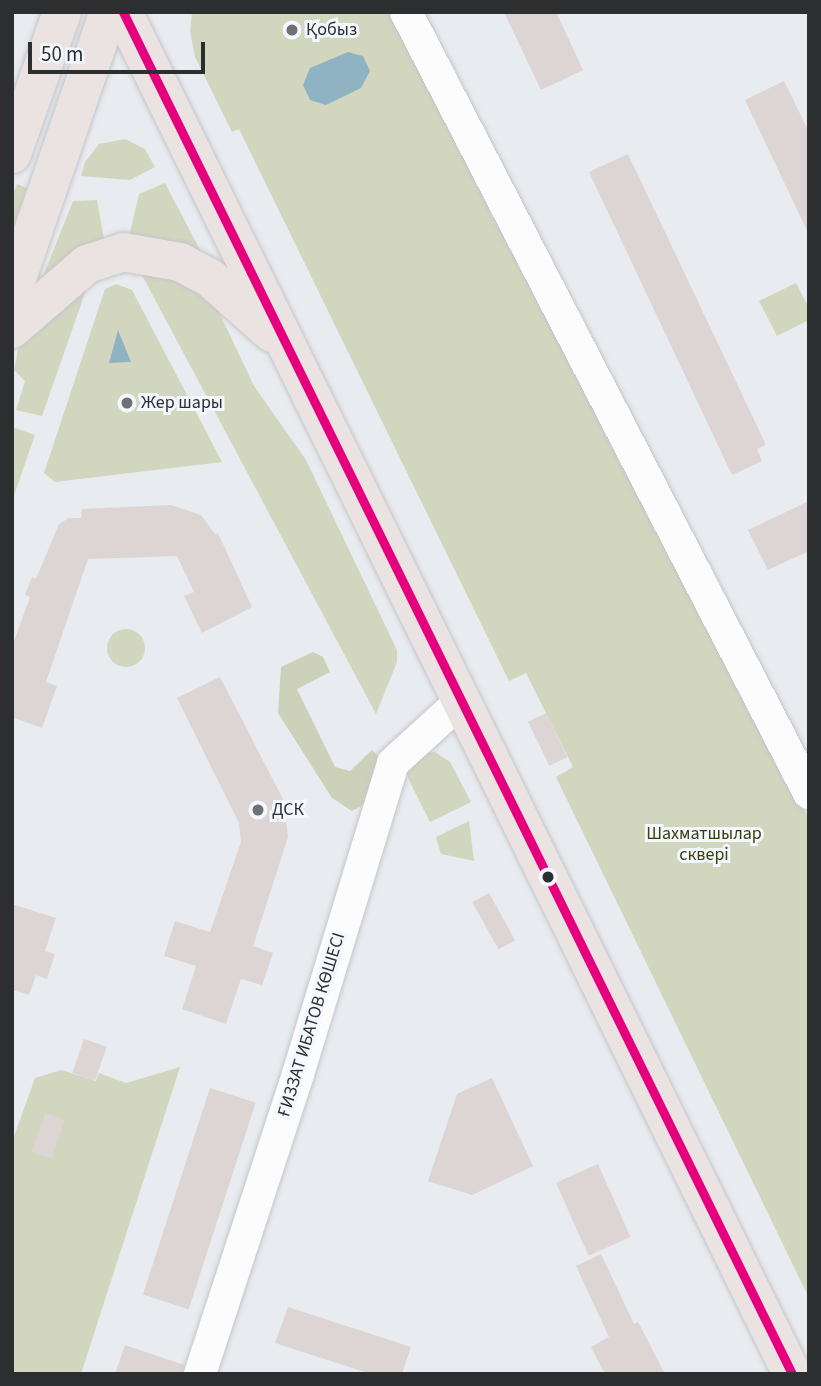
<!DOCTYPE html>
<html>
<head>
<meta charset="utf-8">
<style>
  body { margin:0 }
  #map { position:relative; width:821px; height:1386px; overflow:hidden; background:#e8ebef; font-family:"Source Sans 3",sans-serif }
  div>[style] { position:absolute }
  .green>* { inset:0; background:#d3d6bf }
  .round { border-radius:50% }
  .forest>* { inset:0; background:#ced1ba }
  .water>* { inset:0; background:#90b3c4 }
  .building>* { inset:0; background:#dcd5d3; transform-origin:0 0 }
  .roads { filter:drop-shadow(0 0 2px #c4c6c9) drop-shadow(0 0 2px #c4c6c9) }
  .minor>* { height:32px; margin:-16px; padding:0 16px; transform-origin:16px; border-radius:16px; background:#fcfcfd }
  .major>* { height:38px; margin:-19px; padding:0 19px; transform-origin:19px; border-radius:19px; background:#ebe2e2 }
  .bus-1>* { height:9px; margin:-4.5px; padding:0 4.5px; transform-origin:4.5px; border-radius:4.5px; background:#e5007d }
  .dots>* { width:19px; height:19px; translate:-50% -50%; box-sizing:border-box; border:4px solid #f3f8fe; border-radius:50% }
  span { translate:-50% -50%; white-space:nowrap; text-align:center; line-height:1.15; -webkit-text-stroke:6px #f3f8fe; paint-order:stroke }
  .poi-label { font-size:18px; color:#2c2e30 }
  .left { translate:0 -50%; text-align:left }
  .park-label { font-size:18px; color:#3e3e05 }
  .street-label { font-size:18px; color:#2c2e30 }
  .frame { position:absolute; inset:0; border:14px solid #2c2e30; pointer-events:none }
  .scale { position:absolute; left:28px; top:42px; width:177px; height:32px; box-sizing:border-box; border:4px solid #2c2e30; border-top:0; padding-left:9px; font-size:21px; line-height:24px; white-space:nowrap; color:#2c2e30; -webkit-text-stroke:5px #f3f8fe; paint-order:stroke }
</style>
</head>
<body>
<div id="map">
  <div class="green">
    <i style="clip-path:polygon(192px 12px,392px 12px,809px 819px,809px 1298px,556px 777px,573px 767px,526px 673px,509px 681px,239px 129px,232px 132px,195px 57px,190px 32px)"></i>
    <i style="clip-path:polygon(125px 139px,145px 149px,155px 167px,130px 180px,81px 176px,85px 162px,99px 144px)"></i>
    <i style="clip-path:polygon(165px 183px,210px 269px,127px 245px,139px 194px)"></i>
    <i style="clip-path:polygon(17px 184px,27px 188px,12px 231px,12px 197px)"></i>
    <i style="clip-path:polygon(97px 200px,105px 245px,36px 294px,73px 201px)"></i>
    <i style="clip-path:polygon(136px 264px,211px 295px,254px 386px,306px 460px,397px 650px,397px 662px,376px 714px)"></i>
    <i style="clip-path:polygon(92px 273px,42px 416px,16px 410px,25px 381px,14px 370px,18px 350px,27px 332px)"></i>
    <i style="clip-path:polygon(796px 283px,809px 308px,809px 320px,777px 336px,759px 301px)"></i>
    <i style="clip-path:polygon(116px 284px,132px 290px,222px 462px,55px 482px,44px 473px,105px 289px)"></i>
    <i style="clip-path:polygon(12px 427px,35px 435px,12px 501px)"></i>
    <i class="round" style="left:107px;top:629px;width:38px;height:38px"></i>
    <i style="clip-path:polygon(435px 752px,450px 762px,471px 802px,430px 822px,406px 774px,411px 763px,426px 753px)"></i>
    <i style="clip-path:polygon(469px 821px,474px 861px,441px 854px,436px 837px)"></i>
    <i style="clip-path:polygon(180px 1067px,81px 1374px,12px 1374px,12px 1142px,35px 1078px,61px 1070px,96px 1081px,99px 1073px,126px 1083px)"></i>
  </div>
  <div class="forest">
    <i style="clip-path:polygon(313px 652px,323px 657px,330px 672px,297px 689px,335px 767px,350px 771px,372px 750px,383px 761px,365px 804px,352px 811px,332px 798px,278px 713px,281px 667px)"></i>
  </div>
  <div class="water">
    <i style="clip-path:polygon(348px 52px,363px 56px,370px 71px,361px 88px,326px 105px,310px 100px,303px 85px,310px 68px)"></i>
    <i style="clip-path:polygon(118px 330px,131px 362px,109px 363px)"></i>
  </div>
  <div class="building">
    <i style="clip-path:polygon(504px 12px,556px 12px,583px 70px,541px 90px)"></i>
    <i style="clip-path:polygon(784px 81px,809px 132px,809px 235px,745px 100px)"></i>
    <i style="clip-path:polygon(628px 154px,766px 445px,757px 449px,762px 461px,732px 475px,589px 172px)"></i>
    <i style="clip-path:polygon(809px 501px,809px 551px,768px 570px,748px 530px)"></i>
    <i style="clip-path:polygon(171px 505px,201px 515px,215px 534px,218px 533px,252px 607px,202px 633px,184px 596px,194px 592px,177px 556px,88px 559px,46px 682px,57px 686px,42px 728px,12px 717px,12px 647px,30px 597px,25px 595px,32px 577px,36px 579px,59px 524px,69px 518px,81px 518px,82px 509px)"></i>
    <i style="clip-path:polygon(220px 677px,284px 801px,288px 837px,253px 946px,273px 953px,268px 968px,262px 985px,241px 979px,226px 1024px,182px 1009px,196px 966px,164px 956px,175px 921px,210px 932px,241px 842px,239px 823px,177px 698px)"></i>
    <i style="left:546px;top:713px;width:49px;height:20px;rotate:64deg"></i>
    <i style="left:489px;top:893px;width:54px;height:19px;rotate:61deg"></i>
    <i style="clip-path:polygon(12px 904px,56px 918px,45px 951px,55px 954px,47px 979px,36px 975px,29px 995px,12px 990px)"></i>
    <i style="left:84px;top:1039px;width:24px;height:36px;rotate:19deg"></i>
    <i style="clip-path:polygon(492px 1078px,533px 1166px,472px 1195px,428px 1181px,457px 1094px)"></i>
    <i style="left:210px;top:1088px;width:48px;height:217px;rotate:18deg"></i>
    <i style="left:45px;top:1113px;width:21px;height:41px;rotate:19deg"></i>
    <i style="left:598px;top:1164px;width:80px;height:46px;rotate:66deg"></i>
    <i style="clip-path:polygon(601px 1254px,634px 1324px,638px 1322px,665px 1374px,605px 1374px,591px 1347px,609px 1337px,576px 1266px)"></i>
    <i style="clip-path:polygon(288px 1307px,411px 1347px,402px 1374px,371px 1374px,275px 1343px)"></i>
    <i style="clip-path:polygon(125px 1345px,184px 1365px,182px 1374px,115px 1374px)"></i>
  </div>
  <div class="roads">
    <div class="minor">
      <i style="left:406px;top:12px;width:879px;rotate:62.71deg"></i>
      <i style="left:200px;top:1374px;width:316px;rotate:-71.9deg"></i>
      <i style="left:298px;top:1074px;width:325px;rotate:-73deg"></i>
      <i style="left:393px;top:763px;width:92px;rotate:-42.4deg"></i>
    </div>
    <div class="major">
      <i style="left:123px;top:12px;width:1517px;rotate:63.84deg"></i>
      <i style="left:12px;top:154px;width:151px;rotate:-70.6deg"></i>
      <i style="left:12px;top:293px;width:297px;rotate:-71deg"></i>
      <i style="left:12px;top:329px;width:99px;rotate:-40.9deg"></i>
      <i style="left:87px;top:264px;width:38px;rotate:-18deg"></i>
      <i style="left:123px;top:252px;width:58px;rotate:10deg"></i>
      <i style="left:180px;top:262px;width:34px;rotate:28deg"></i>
      <i style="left:210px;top:278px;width:83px;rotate:41.6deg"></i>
    </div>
  </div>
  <div class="bus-1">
    <i style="left:123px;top:12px;width:1517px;rotate:63.84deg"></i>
  </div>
  <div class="dots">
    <i style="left:292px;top:30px;background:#6e7073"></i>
    <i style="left:127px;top:403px;background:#6e7073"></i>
    <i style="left:258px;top:810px;background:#6e7073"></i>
    <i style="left:548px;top:877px;background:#2c2e30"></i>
  </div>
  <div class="poi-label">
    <span class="left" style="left:306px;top:30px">Қобыз</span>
    <span class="left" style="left:141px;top:403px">Жер шары</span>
    <span class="left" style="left:272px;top:810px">ДСК</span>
  </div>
  <div class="park-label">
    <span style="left:704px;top:845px">Шахматшылар<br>сквері</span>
  </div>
  <div class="street-label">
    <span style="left:312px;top:1025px;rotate:-73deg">ҒИЗЗАТ ИБАТОВ КӨШЕСІ</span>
  </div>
  <div class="frame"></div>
  <div class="scale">50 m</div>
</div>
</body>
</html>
